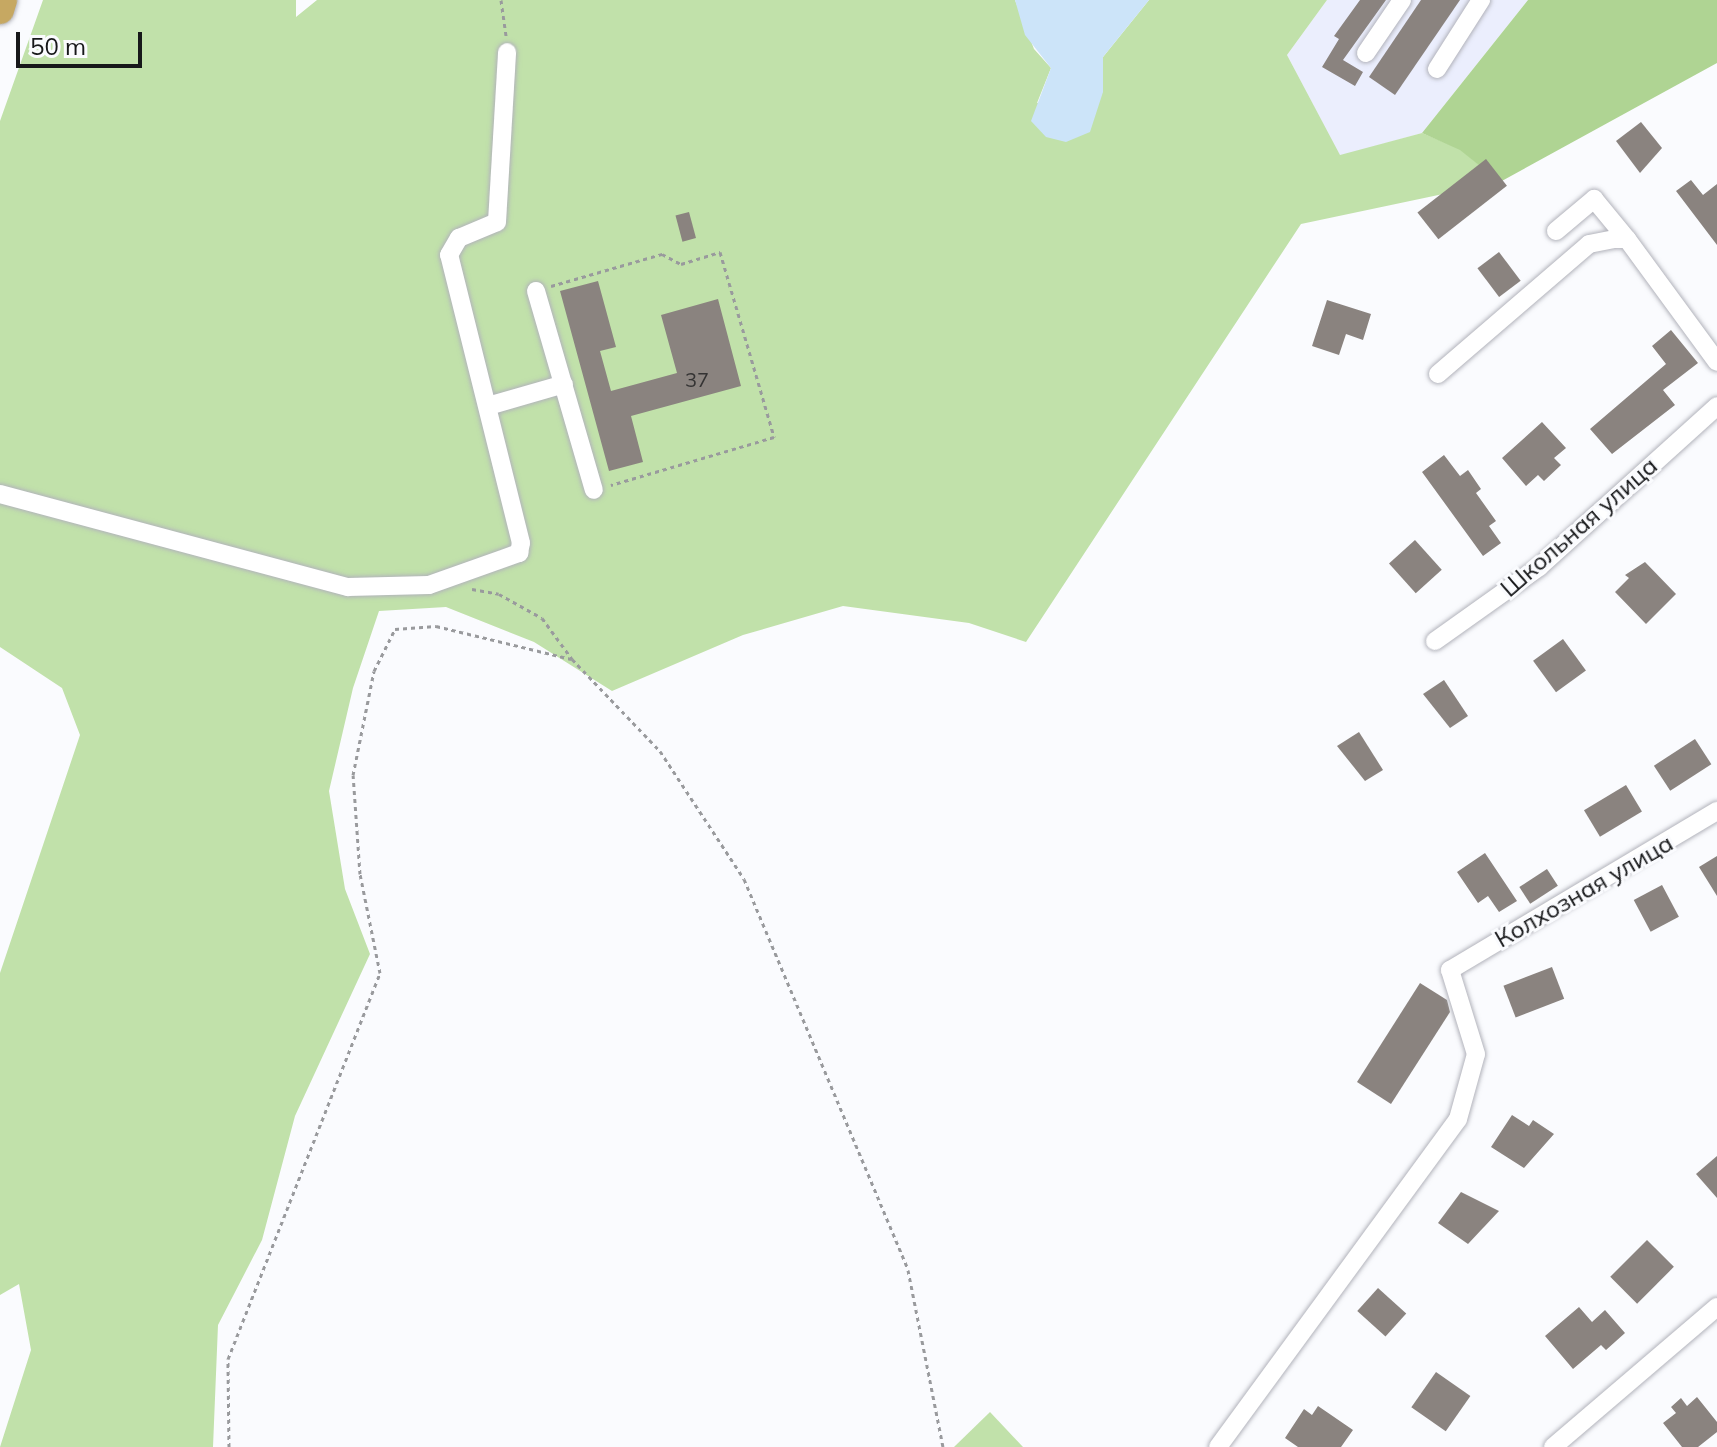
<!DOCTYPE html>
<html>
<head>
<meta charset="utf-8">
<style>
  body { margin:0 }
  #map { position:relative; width:1717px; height:1447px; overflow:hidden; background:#fafbfe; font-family:Mulish,sans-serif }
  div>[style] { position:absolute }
  .built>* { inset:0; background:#ebeefd }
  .green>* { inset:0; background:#c1e1aa }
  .forest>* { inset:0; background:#afd493 }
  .water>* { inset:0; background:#cce4f9 }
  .building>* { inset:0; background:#8a837f; transform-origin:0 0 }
  .path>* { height:3px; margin-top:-1.5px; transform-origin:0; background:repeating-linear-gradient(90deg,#999a9d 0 4px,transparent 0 8px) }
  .roads { filter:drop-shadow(0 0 2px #b2b3bb) drop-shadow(0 0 2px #b2b3bb) }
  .minor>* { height:18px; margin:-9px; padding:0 9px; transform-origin:9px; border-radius:9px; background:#fff }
  .highway>* { height:28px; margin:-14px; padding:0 14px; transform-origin:14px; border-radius:14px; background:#c6a862 }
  span { translate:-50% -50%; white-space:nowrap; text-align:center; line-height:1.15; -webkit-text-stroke:6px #fafbfe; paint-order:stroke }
  .number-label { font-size:20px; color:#343333 }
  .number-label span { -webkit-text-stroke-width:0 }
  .street-label { font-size:24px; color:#17181a }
  .scale { position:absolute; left:16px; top:32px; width:126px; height:36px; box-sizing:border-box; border:4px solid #17181a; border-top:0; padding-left:10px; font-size:24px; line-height:28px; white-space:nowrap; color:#17181a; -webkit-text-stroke:6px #fafbfe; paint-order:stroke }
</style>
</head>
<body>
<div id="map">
  <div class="built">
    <i style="clip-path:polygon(1327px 0,1528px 0,1422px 133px,1340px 156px,1287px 55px)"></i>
  </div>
  <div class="green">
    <i style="clip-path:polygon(43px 0,296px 0,296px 17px,317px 0,1015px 0,1034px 49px,1051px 68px,1037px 103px,1103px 92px,1103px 57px,1149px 0,1327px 0,1287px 55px,1340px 155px,1422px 133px,1460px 149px,1500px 182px,1301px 224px,1026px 642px,969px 623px,843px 606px,743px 635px,612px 691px,534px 642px,446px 607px,379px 611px,353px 688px,329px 791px,345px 889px,370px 954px,295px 1116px,262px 1240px,218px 1325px,213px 1447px,0 1447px,31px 1350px,19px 1284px,0 1295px,0 973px,80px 735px,62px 688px,0 647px,0 121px)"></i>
    <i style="clip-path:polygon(990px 1412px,1023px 1447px,954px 1447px)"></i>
  </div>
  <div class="forest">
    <i style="clip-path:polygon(1528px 0,1717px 0,1717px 63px,1500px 182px,1460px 150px,1422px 133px)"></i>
  </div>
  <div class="water">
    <i style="clip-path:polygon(1015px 0,1149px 0,1103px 57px,1103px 92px,1090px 132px,1066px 142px,1046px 137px,1031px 121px,1051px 68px,1025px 35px)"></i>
  </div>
  <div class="building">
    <i style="clip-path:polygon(1360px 0,1386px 0,1343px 60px,1363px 72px,1355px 86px,1322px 67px,1339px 39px,1334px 36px)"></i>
    <i style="clip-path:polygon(1421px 0,1460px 0,1395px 95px,1369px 77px)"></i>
    <i style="clip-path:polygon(1641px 122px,1662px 148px,1640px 173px,1616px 141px)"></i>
    <i style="left:1486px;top:159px;width:34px;height:87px;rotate:52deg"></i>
    <i style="clip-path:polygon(1691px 180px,1703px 195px,1717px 184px,1717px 245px,1676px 191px)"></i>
    <i style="left:689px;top:212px;width:27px;height:14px;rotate:75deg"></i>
    <i style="left:1499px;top:252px;width:36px;height:27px;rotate:53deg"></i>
    <i style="clip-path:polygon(598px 281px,616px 347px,600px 351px,611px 391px,677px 373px,661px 315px,718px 299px,741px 386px,631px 416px,643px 462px,609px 471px,560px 291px)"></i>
    <i style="clip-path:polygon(1327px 300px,1371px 314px,1363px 340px,1346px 334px,1339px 355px,1312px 346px)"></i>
    <i style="clip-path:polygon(1671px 330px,1698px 363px,1663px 390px,1675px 405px,1612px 454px,1590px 429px,1666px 364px,1652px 346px)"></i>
    <i style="clip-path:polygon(1542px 422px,1566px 448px,1554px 458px,1561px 465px,1544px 481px,1538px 475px,1526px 486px,1502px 458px)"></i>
    <i style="clip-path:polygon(1444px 455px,1460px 476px,1468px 470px,1481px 489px,1476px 493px,1496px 521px,1489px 526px,1501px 543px,1483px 556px,1422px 472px)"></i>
    <i style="left:1415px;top:540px;width:40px;height:35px;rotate:48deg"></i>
    <i style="clip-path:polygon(1645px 562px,1676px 594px,1646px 624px,1615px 592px,1629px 578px,1625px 575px)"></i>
    <i style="left:1563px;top:639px;width:39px;height:37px;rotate:54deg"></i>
    <i style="clip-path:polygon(1444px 680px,1468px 716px,1450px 728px,1423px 694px)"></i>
    <i style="clip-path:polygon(1359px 732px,1383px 770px,1365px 781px,1337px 746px)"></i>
    <i style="left:1695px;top:739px;width:30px;height:49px;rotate:57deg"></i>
    <i style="left:1626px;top:785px;width:31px;height:49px;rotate:59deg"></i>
    <i style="clip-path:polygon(1485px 853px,1517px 901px,1499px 912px,1488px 896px,1478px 903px,1457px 872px)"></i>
    <i style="clip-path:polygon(1717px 856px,1717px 896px,1699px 867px)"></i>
    <i style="left:1547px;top:869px;width:20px;height:33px;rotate:57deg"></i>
    <i style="left:1662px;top:885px;width:36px;height:32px;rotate:62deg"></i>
    <i style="left:1552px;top:967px;width:34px;height:52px;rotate:69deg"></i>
    <i style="clip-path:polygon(1420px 983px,1447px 1000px,1450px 1012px,1391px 1104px,1357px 1082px)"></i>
    <i style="clip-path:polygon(1512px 1115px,1529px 1126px,1533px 1120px,1554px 1134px,1524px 1168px,1491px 1147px)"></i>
    <i style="clip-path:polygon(1717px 1156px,1717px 1198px,1696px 1174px)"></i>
    <i style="clip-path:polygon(1461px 1192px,1499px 1211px,1468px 1244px,1438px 1223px)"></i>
    <i style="left:1647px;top:1240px;width:38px;height:52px;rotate:45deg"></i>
    <i style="left:1378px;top:1288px;width:38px;height:31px;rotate:42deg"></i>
    <i style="clip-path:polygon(1579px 1307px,1592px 1322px,1605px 1310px,1625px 1333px,1606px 1350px,1601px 1345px,1573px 1369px,1545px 1336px)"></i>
    <i style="left:1436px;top:1372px;width:42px;height:43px;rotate:35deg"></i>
    <i style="clip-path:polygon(1697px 1397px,1717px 1422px,1717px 1432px,1698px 1447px,1682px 1447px,1663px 1423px,1676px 1413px,1671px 1407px,1681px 1398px,1687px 1406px)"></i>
    <i style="clip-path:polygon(1318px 1406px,1353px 1430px,1341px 1447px,1298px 1447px,1285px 1438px,1304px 1409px,1312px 1415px)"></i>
  </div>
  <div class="path">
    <i style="left:501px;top:0;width:36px;rotate:82deg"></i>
    <i style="left:551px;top:286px;width:116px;rotate:-16.1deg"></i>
    <i style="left:662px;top:254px;width:21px;rotate:28deg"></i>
    <i style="left:681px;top:264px;width:41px;rotate:-17.1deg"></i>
    <i style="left:720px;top:252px;width:193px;rotate:73.7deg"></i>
    <i style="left:774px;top:437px;width:170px;rotate:163.6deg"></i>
    <i style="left:472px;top:589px;width:27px;rotate:10deg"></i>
    <i style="left:499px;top:594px;width:49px;rotate:29.2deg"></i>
    <i style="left:542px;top:618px;width:51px;rotate:53.8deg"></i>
    <i style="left:572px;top:659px;width:127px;rotate:46.3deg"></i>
    <i style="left:660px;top:751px;width:153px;rotate:56.7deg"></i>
    <i style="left:744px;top:879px;width:424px;rotate:67.2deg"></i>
    <i style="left:908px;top:1270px;width:180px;rotate:78.8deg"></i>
    <i style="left:229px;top:1447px;width:88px;rotate:-90.7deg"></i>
    <i style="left:228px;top:1359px;width:415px;rotate:-68.5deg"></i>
    <i style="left:380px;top:973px;width:101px;rotate:-101.4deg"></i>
    <i style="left:360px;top:874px;width:99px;rotate:-94deg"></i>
    <i style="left:353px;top:775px;width:106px;rotate:-78.6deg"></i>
    <i style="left:374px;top:671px;width:47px;rotate:-63.4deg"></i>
    <i style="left:395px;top:629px;width:41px;rotate:-4.2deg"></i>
    <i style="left:436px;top:626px;width:139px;rotate:13.7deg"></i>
  </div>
  <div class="roads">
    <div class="minor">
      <i style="left:1366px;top:53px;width:64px;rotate:-55.8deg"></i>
      <i style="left:1437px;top:69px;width:82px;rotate:-57.5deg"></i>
      <i style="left:1556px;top:231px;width:50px;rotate:-40.1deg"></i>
      <i style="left:1594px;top:199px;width:52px;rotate:50.5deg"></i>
      <i style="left:536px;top:291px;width:207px;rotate:73.8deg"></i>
      <i style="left:1438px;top:374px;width:199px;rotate:-40.7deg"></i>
      <i style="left:1589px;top:244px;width:26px;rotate:-11deg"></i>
      <i style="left:1615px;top:239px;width:12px"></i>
      <i style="left:1627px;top:239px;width:152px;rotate:53.8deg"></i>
      <i style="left:488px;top:406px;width:79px;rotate:-16.1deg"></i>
      <i style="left:0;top:494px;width:360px;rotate:15deg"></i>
      <i style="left:348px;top:587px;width:81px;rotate:-1.4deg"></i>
      <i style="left:429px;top:585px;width:96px;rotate:-19.6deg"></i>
      <i style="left:519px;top:553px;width:10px;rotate:-79deg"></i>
      <i style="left:521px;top:543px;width:297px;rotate:-104deg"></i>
      <i style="left:449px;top:255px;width:20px;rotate:-60deg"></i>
      <i style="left:459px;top:238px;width:41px;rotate:-22.8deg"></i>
      <i style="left:497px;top:222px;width:170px;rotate:-86.6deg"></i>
      <i style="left:1435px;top:641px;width:128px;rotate:-35.4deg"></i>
      <i style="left:1539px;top:567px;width:240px;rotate:-42.1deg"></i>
      <i style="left:1218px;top:1447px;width:406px;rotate:-53.8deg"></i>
      <i style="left:1458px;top:1119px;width:67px;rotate:-74.5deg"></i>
      <i style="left:1476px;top:1054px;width:88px;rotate:-107.2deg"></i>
      <i style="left:1450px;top:970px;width:311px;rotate:-30.8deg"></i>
      <i style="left:1553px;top:1447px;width:216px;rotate:-40.5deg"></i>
    </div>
    <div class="highway">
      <i style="left:0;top:10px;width:10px;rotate:-73deg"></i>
    </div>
  </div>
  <div class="number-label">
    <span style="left:697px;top:379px">37</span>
  </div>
  <div class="street-label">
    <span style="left:1579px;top:527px;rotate:-41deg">Школьная улица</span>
    <span style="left:1584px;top:891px;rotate:-30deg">Колхозная улица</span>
  </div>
  <div class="scale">50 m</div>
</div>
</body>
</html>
